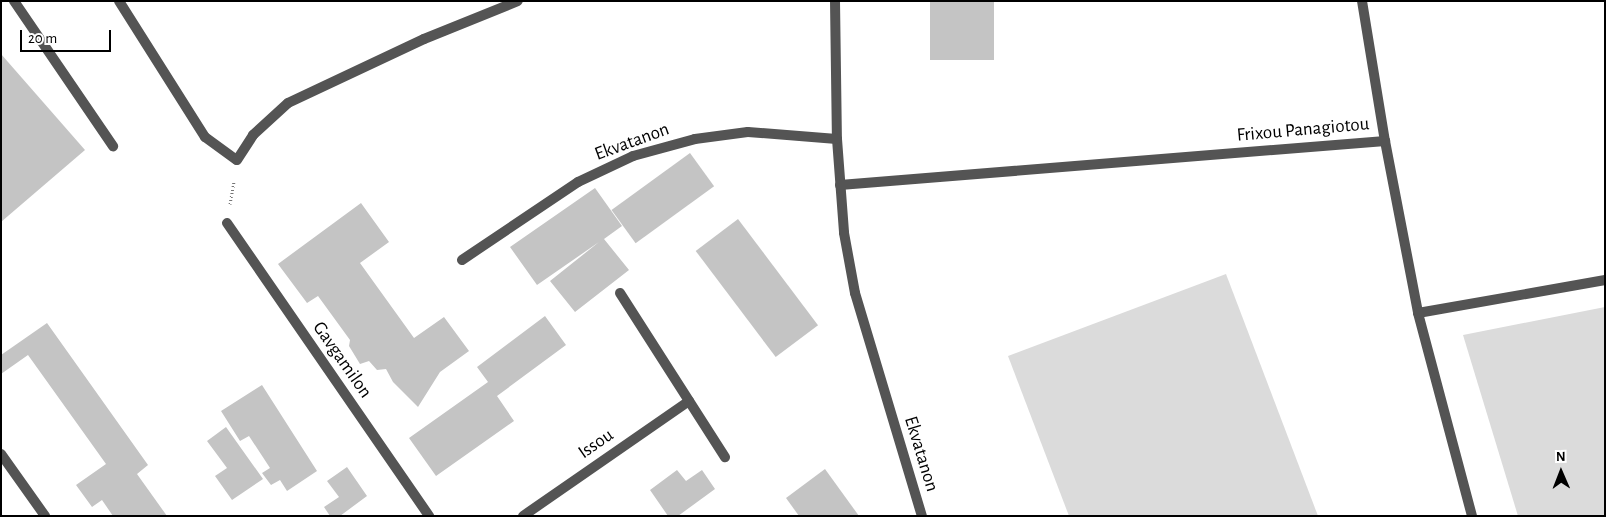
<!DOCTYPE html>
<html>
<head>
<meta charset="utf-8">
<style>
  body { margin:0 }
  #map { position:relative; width:1606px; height:517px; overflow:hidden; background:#fff; font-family:"Alegreya Sans",sans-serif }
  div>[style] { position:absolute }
  .green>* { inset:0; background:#dbdbdb }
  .building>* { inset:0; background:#c4c4c4; transform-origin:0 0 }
  .path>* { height:3px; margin-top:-1.5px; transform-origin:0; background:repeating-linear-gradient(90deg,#767676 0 1px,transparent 0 3.5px) }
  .service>* { height:10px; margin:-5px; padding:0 5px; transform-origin:5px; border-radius:5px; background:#545454 }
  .minor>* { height:10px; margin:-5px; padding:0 5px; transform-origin:5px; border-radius:5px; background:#545454 }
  span { translate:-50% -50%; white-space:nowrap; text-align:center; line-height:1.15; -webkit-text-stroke:4px #fff; paint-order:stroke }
  .street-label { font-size:19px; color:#000 }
  .frame { position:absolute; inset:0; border:2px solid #000; pointer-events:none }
  .north { position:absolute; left:1536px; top:447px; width:50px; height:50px; -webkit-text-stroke:4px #fff; paint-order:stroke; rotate:359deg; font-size:14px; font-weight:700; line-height:20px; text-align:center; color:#000 }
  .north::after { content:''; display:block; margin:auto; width:18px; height:22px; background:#000; clip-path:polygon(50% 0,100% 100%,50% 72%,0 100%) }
  .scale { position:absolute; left:20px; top:30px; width:91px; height:22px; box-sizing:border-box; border:2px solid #000; border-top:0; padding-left:6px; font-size:15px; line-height:18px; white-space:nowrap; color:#000; -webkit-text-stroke:4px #fff; paint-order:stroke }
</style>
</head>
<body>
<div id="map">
  <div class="green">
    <i style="clip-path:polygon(1226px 274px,1318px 516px,1069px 516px,1008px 356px)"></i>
    <i style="clip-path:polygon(1605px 307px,1605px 516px,1518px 516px,1463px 335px)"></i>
  </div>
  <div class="building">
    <i style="left:930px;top:1px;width:64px;height:59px"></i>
    <i style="clip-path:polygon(1px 54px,85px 150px,1px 222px)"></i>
    <i style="left:690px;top:153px;width:41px;height:97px;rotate:54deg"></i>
    <i style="clip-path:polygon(595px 188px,622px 226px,604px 239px,629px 270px,575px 312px,550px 281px,599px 242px,537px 285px,510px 247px)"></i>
    <i style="clip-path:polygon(361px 203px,389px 242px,360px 263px,414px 338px,444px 317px,469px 351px,440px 372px,418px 407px,393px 382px,386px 369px,377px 370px,369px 361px,360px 364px,349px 346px,350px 340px,318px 296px,307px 303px,278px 264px)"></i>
    <i style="left:738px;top:219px;width:133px;height:53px;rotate:53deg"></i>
    <i style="clip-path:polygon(545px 316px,566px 345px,497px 396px,514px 421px,436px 476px,409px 438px,488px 382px,477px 367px)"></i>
    <i style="clip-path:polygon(47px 323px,148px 465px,137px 474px,167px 516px,113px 516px,102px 500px,92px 507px,76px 485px,106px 464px,28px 355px,1px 374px,1px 355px)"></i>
    <i style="clip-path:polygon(262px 385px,317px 471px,287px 491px,280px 480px,271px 485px,262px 473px,270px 468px,249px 436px,240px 441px,221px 411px)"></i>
    <i style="clip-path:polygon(226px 427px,263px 479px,232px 500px,215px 476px,227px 468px,207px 441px)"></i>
    <i style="clip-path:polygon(347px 467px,367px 496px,340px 516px,330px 516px,324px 507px,339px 497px,327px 481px)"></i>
    <i style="clip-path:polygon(825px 469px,859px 516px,799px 516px,786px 498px)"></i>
    <i style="clip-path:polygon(677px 470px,686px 481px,702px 470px,715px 489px,678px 516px,668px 516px,650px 490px)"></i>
  </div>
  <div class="path">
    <i style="left:230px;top:204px;width:23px;rotate:-80deg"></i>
  </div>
  <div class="service">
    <i style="left:14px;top:1px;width:176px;rotate:55.7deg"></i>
    <i style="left:119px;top:1px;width:161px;rotate:57.7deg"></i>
    <i style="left:205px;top:137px;width:39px;rotate:36deg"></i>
  </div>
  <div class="minor">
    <i style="left:835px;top:1px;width:138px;rotate:89.2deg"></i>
    <i style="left:837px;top:139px;width:94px;rotate:85.7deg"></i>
    <i style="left:844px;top:233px;width:61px;rotate:79.6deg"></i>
    <i style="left:855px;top:293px;width:233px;rotate:73.3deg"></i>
    <i style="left:1362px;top:1px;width:142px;rotate:80.7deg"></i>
    <i style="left:1385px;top:141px;width:175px;rotate:79.1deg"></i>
    <i style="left:1418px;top:313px;width:210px;rotate:75.1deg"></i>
    <i style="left:237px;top:160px;width:30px;rotate:-57deg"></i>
    <i style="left:253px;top:135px;width:47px;rotate:-42.4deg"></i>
    <i style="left:288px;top:103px;width:150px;rotate:-25.2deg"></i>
    <i style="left:424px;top:39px;width:101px;rotate:-22deg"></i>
    <i style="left:840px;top:185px;width:547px;rotate:-4.62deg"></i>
    <i style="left:227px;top:223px;width:356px;rotate:55.4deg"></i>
    <i style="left:462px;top:260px;width:140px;rotate:-33.9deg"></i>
    <i style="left:578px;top:182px;width:61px;rotate:-25.3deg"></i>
    <i style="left:633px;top:156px;width:64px;rotate:-15.3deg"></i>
    <i style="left:695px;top:139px;width:53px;rotate:-7.5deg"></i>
    <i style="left:748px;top:132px;width:89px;rotate:4.5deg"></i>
    <i style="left:620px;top:293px;width:195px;rotate:57.4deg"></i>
    <i style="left:1418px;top:313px;width:190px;rotate:-10deg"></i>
    <i style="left:1px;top:454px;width:76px;rotate:54.6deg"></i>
    <i style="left:523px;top:516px;width:202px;rotate:-34.7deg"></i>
  </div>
  <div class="street-label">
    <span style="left:1303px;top:130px;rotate:-5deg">Frixou Panagiotou</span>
    <span style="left:632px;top:142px;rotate:-20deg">Ekvatanon</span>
    <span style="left:342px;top:360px;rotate:55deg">Gavgamilon</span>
    <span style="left:596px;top:444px;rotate:-35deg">Issou</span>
    <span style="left:921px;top:454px;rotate:73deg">Ekvatanon</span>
  </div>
  <div class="frame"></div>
  <div class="north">N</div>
  <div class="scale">20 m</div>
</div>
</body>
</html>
